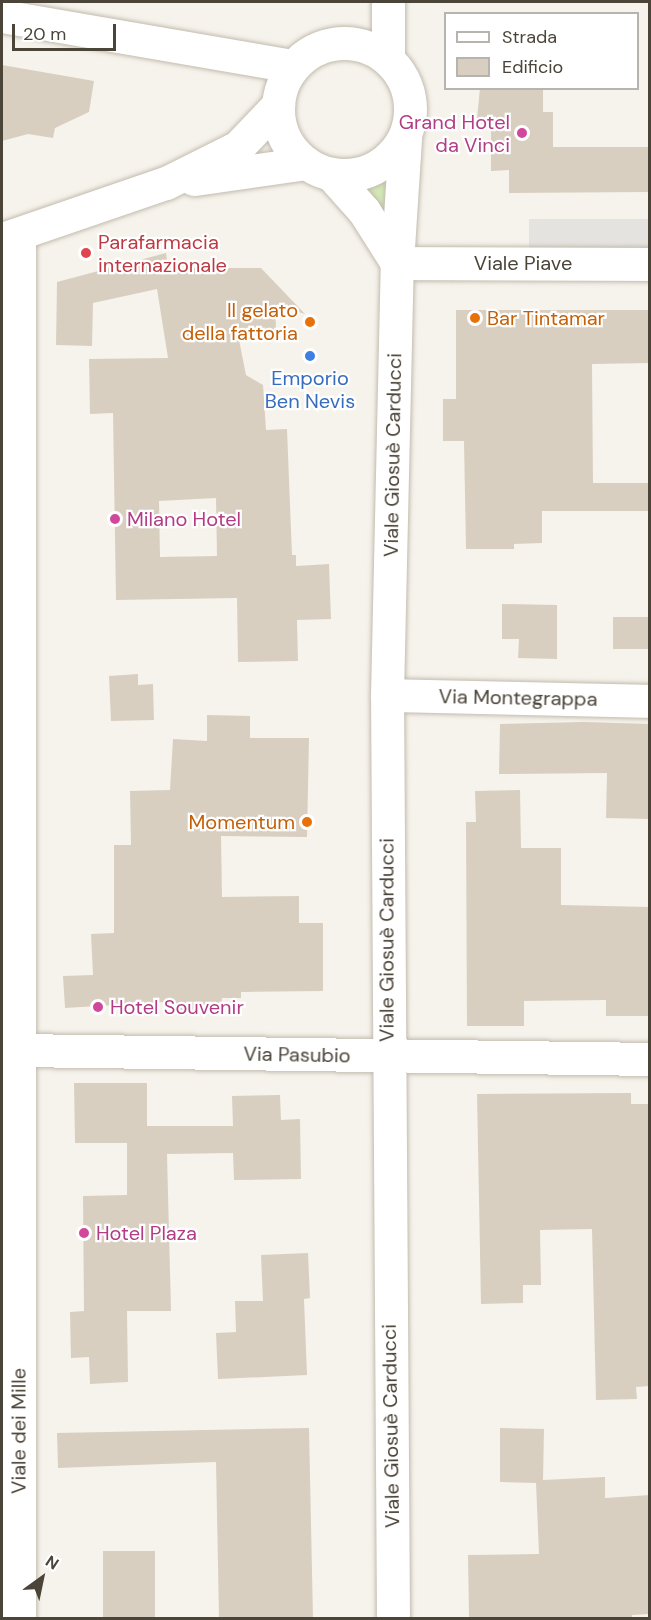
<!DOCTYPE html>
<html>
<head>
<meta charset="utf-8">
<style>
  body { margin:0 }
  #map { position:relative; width:651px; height:1620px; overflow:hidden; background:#f6f3ec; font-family:"DM Sans",sans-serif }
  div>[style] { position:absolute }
  .green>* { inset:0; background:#d2eab5 }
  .parking>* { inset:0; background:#e5e3e0; transform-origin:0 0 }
  .building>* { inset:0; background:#d8cfc1; transform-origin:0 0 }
  .roads { filter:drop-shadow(0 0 2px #c2bbae) drop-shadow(0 0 2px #c2bbae) }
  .minor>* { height:33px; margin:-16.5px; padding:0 16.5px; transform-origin:16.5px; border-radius:16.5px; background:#fff }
  .minor>.ring { margin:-16.5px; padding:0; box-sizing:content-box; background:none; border:33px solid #fff; border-radius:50% }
  .dots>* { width:16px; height:16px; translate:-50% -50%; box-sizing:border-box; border:3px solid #fff; border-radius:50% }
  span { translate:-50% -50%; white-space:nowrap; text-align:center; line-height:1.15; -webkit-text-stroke:4.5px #fff; paint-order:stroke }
  .hotel-label { font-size:20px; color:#b23c85 }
  .right { translate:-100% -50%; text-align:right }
  .left { translate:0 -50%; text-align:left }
  .health-label { font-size:20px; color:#be3a42 }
  .street-label { font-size:20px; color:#4b4439 }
  .food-label { font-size:20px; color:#c56008 }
  .shop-label { font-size:20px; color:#366cbe }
  .frame { position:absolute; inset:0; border:3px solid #4b4439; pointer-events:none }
  .legend { position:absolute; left:444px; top:12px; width:195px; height:78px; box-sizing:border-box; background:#fff; border:2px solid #b7b4b0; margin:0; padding:8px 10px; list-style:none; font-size:18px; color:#4b4439 }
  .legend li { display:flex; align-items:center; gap:12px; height:30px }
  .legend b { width:30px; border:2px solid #b7b4b0 }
  .north { position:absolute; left:12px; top:1548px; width:60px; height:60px; -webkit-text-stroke:4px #fff; paint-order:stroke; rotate:33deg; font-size:16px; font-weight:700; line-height:24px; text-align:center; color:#4b4439 }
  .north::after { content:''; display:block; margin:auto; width:21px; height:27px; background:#4b4439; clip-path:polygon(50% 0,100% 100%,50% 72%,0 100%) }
  .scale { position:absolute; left:12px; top:24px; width:104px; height:27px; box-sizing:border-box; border:3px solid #4b4439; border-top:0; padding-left:8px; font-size:18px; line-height:21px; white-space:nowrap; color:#4b4439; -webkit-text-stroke:4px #fff; paint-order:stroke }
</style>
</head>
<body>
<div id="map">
  <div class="green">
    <i style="clip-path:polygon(389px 174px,387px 235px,360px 183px,376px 181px)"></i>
  </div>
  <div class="parking">
    <i style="left:649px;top:219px;width:30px;height:120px;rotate:90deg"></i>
  </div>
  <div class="building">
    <i style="clip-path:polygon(2px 65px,94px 81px,89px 112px,55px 128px,53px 138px,28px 134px,2px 141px)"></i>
    <i style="clip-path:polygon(480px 88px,543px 88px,543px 112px,553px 112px,553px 147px,650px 147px,650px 192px,509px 193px,509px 170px,491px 171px,491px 119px,477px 119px)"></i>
    <i style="clip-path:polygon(evenodd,166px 253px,168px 268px,261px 268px,305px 314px,275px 305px,276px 329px,238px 335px,246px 375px,263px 385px,266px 430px,287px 429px,292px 555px,296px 555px,296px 566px,329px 564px,331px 619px,297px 620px,298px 661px,238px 662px,237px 598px,116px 600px,113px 413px,90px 414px,89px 359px,168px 358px,157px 289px,93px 303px,92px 346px,56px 345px,57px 282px,166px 253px,216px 498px,217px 556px,160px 557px,159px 501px,216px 498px)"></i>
    <i style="clip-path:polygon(456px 310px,650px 310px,650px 363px,592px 364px,593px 483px,650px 483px,650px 511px,542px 511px,542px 543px,514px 544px,514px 549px,466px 549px,464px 441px,443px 441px,443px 399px,456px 399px)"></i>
    <i style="clip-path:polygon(502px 604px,557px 605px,557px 659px,518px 658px,519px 639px,502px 639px)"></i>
    <i style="left:613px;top:617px;width:37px;height:32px"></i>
    <i style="clip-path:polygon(138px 674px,138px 685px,153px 684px,154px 720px,111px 721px,109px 676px)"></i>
    <i style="clip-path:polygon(207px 715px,250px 716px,250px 738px,309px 738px,307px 837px,221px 836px,222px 897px,299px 896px,299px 923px,323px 923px,323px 991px,241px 992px,241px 998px,222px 998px,221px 1010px,164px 1011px,164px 1002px,65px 1008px,63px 976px,93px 975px,91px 934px,114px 933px,114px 845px,131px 845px,130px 791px,170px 790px,173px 739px,207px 741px)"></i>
    <i style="clip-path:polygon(583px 722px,650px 724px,650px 819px,606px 818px,607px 773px,499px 774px,500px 724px)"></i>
    <i style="clip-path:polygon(520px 790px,521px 848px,561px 848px,561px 905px,650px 907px,650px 1016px,606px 1016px,606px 1000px,524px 1001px,524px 1026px,467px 1026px,466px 822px,476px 822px,475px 791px)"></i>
    <i style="clip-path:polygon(74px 1083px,147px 1083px,147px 1126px,233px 1126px,232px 1096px,280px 1095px,281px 1120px,300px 1119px,301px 1179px,234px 1180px,233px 1153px,167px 1154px,171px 1311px,127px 1311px,128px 1382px,90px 1384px,89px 1357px,71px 1358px,70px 1312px,84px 1311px,83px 1196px,127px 1195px,127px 1143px,75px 1143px)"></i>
    <i style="clip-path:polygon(631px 1093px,631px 1104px,650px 1104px,650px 1386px,636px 1387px,637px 1399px,596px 1400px,592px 1229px,540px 1230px,541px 1285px,523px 1285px,523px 1303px,481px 1304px,477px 1094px)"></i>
    <i style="clip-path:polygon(308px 1253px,310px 1298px,304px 1299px,307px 1375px,218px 1379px,216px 1333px,236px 1332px,235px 1301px,263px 1301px,261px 1255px)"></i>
    <i style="clip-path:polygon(309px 1428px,313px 1618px,219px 1618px,216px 1462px,58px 1468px,57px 1433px)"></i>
    <i style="clip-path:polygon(500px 1428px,544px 1429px,543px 1480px,605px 1477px,605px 1498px,650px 1495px,650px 1614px,632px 1615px,632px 1618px,469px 1618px,468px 1555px,539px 1554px,536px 1483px,500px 1482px)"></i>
    <i style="left:155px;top:1551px;width:67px;height:52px;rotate:90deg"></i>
  </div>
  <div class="roads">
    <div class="minor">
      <i style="left:2px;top:16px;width:294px;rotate:9.8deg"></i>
      <i class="ring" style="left:278px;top:43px;width:99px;height:99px"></i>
      <i style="left:388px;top:58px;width:56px;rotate:-90deg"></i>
      <i style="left:331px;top:174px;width:50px;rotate:48.3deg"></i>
      <i style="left:364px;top:211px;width:62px;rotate:57.6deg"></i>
      <i style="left:194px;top:179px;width:113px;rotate:-8.1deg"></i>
      <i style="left:19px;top:235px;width:1383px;rotate:90deg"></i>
      <i style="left:2px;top:239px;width:173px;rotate:-18.9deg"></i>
      <i style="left:166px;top:183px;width:80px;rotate:-26.6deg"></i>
      <i style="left:238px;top:147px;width:58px;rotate:-46.4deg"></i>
      <i style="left:397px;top:263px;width:253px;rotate:0.2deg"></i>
      <i style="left:387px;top:695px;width:263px;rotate:1.3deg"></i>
      <i style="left:17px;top:1050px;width:633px;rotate:0.81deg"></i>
      <i style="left:393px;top:1618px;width:923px;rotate:-90.37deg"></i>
      <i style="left:387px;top:695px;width:432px;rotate:-88.7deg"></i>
      <i style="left:397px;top:263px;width:125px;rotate:-86.3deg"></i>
    </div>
  </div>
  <div class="dots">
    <i style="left:522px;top:133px;background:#d1479c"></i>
    <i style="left:86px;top:253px;background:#e0444e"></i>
    <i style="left:475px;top:318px;background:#e8710a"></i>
    <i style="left:310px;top:322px;background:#e8710a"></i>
    <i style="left:310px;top:356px;background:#3f7fe0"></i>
    <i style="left:115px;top:519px;background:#d1479c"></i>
    <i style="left:307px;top:822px;background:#e8710a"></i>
    <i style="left:98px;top:1007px;background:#d1479c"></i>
    <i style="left:84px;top:1233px;background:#d1479c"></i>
  </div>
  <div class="hotel-label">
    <span class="right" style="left:510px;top:134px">Grand Hotel<br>da Vinci</span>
    <span class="left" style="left:127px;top:519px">Milano Hotel</span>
    <span class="left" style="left:110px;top:1007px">Hotel Souvenir</span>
    <span class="left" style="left:96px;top:1233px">Hotel Plaza</span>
  </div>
  <div class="health-label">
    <span class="left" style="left:98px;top:254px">Parafarmacia<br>internazionale</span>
  </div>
  <div class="street-label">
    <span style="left:523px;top:263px">Viale Piave</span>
    <span style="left:393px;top:455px;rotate:-89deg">Viale Giosuè Carducci</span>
    <span style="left:518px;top:698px;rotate:1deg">Via Montegrappa</span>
    <span style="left:387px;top:940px;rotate:-90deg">Viale Giosuè Carducci</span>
    <span style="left:297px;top:1055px;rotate:1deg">Via Pasubio</span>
    <span style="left:391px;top:1426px;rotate:-91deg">Viale Giosuè Carducci</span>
    <span style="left:19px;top:1431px;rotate:-90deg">Viale dei Mille</span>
  </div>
  <div class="food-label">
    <span class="right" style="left:298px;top:322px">Il gelato<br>della fattoria</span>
    <span class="left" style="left:487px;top:318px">Bar Tintamar</span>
    <span class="right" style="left:295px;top:822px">Momentum</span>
  </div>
  <div class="shop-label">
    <span style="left:310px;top:390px">Emporio<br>Ben Nevis</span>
  </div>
  <div class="frame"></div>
  <ul class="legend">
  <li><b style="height:8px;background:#fff"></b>Strada</li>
  <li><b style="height:16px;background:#d8cfc1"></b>Edificio</li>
  </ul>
  <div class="north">N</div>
  <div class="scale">20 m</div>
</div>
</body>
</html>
